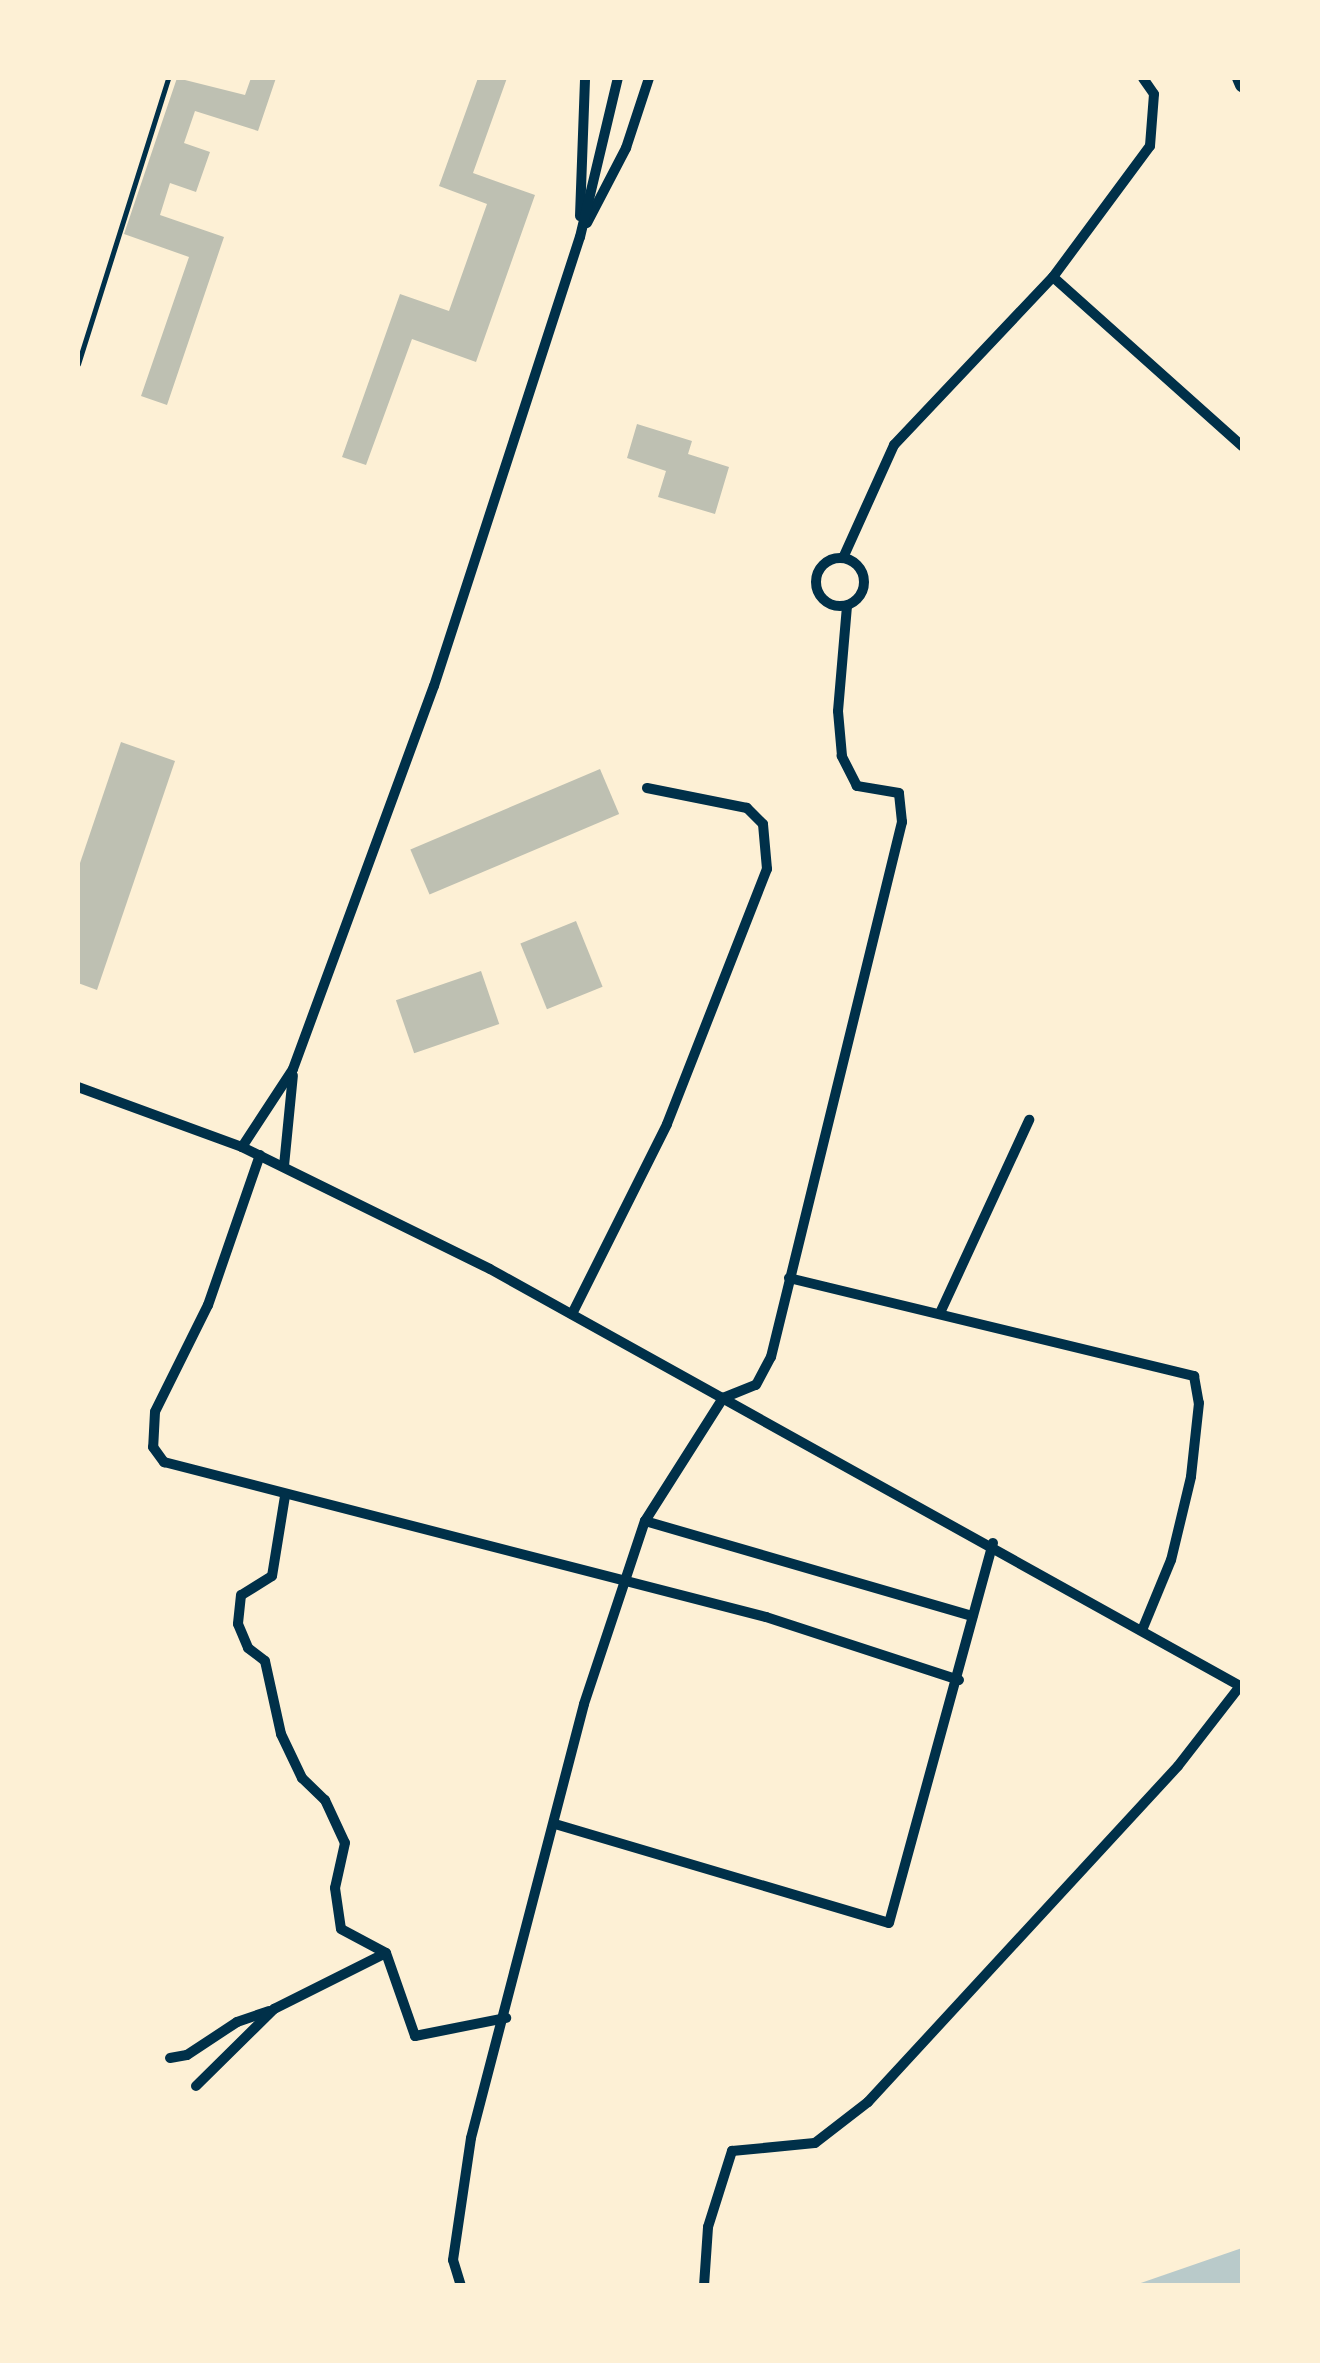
<!DOCTYPE html>
<html>
<head>
<meta charset="utf-8">
<style>
  body { margin:0 }
  #map { position:relative; width:1320px; height:2363px; overflow:hidden; background:#fdf0d5; font-family:Manrope,sans-serif }
  div>[style] { position:absolute }
  .green>* { inset:0; background:#b9caca }
  .building>* { inset:0; background:#bec0b2; transform-origin:0 0 }
  .service>* { height:5px; margin:-2.5px; padding:0 2.5px; transform-origin:2.5px; border-radius:2.5px; background:#003049 }
  .minor>* { height:10px; margin:-5px; padding:0 5px; transform-origin:5px; border-radius:5px; background:#003049 }
  .minor>.ring { margin:-5px; padding:0; box-sizing:content-box; background:none; border:10px solid #003049; border-radius:50% }
  .secondary>* { height:14px; margin:-7px; padding:0 7px; transform-origin:7px; border-radius:7px; background:#003049 }
  span { translate:-50% -50%; white-space:nowrap; text-align:center; line-height:1.15; -webkit-text-stroke:8px #fdf0d5; paint-order:stroke }
  .frame { position:absolute; inset:0; border:80px solid #fdf0d5; pointer-events:none }
</style>
</head>
<body>
<div id="map">
  <div class="green">
    <i style="clip-path:polygon(1242px 2248px,1242px 2285px,1135px 2285px)"></i>
  </div>
  <div class="building">
    <i style="clip-path:polygon(177px 78px,245px 95px,251px 78px,276px 78px,258px 131px,195px 111px,184px 143px,210px 152px,196px 192px,170px 183px,160px 215px,224px 237px,167px 405px,141px 396px,189px 257px,124px 234px)"></i>
    <i style="clip-path:polygon(478px 78px,507px 78px,473px 173px,535px 195px,476px 362px,412px 339px,366px 465px,342px 457px,400px 294px,449px 311px,487px 204px,439px 186px)"></i>
    <i style="clip-path:polygon(637px 424px,692px 441px,688px 454px,729px 467px,715px 514px,658px 497px,666px 471px,627px 458px)"></i>
    <i style="clip-path:polygon(121px 742px,175px 761px,97px 990px,78px 983px,78px 869px)"></i>
    <i style="left:600px;top:769px;width:49px;height:206px;rotate:67deg"></i>
    <i style="left:576px;top:921px;width:71px;height:60px;rotate:68deg"></i>
    <i style="left:481px;top:971px;width:56px;height:90px;rotate:71deg"></i>
  </div>
  <div class="service">
    <i style="left:78px;top:364px;width:300px;rotate:-72.5deg"></i>
  </div>
  <div class="minor">
    <i style="left:580px;top:216px;width:138px;rotate:-87.9deg"></i>
    <i style="left:587px;top:223px;width:85px;rotate:-62.5deg"></i>
    <i style="left:626px;top:148px;width:74px;rotate:-71.8deg"></i>
    <i style="left:1053px;top:277px;width:254px;rotate:41.8deg"></i>
    <i class="ring" style="left:816px;top:558px;width:38px;height:38px"></i>
    <i style="left:843px;top:558px;width:124px;rotate:-65.7deg"></i>
    <i style="left:894px;top:445px;width:231px;rotate:-46.6deg"></i>
    <i style="left:1053px;top:277px;width:163px;rotate:-53.5deg"></i>
    <i style="left:1150px;top:146px;width:52px;rotate:-85.6deg"></i>
    <i style="left:1154px;top:94px;width:19px;rotate:-125deg"></i>
    <i style="left:78px;top:1087px;width:175px;rotate:20.1deg"></i>
    <i style="left:242px;top:1147px;width:276px;rotate:26.2deg"></i>
    <i style="left:490px;top:1269px;width:860px;rotate:29.07deg"></i>
    <i style="left:242px;top:1147px;width:93px;rotate:-56.8deg"></i>
    <i style="left:293px;top:1069px;width:408px;rotate:-69.8deg"></i>
    <i style="left:434px;top:686px;width:472px;rotate:-72deg"></i>
    <i style="left:580px;top:237px;width:163px;rotate:-76.6deg"></i>
    <i style="left:260px;top:1155px;width:159px;rotate:109.1deg"></i>
    <i style="left:208px;top:1305px;width:119px;rotate:116.4deg"></i>
    <i style="left:155px;top:1412px;width:35px;rotate:93deg"></i>
    <i style="left:153px;top:1447px;width:19px;rotate:54deg"></i>
    <i style="left:164px;top:1462px;width:622px;rotate:14.44deg"></i>
    <i style="left:766px;top:1617px;width:203px;rotate:18.1deg"></i>
    <i style="left:284px;top:1166px;width:91px;rotate:-84.4deg"></i>
    <i style="left:789px;top:1278px;width:417px;rotate:13.6deg"></i>
    <i style="left:1194px;top:1376px;width:27px;rotate:80deg"></i>
    <i style="left:1199px;top:1403px;width:74px;rotate:96.2deg"></i>
    <i style="left:1191px;top:1477px;width:85px;rotate:103.5deg"></i>
    <i style="left:1171px;top:1560px;width:74px;rotate:112.4deg"></i>
    <i style="left:940px;top:1313px;width:213px;rotate:-65.2deg"></i>
    <i style="left:572px;top:1314px;width:212px;rotate:-63.4deg"></i>
    <i style="left:667px;top:1124px;width:274px;rotate:-68.6deg"></i>
    <i style="left:767px;top:869px;width:45px;rotate:-95.1deg"></i>
    <i style="left:763px;top:824px;width:23px;rotate:-135deg"></i>
    <i style="left:747px;top:808px;width:102px;rotate:-168.7deg"></i>
    <i style="left:285px;top:1496px;width:81px;rotate:99.2deg"></i>
    <i style="left:272px;top:1576px;width:36px;rotate:148deg"></i>
    <i style="left:241px;top:1595px;width:29px;rotate:96deg"></i>
    <i style="left:238px;top:1624px;width:26px;rotate:67deg"></i>
    <i style="left:248px;top:1648px;width:21px;rotate:37deg"></i>
    <i style="left:265px;top:1661px;width:75px;rotate:77.6deg"></i>
    <i style="left:281px;top:1734px;width:49px;rotate:64.5deg"></i>
    <i style="left:302px;top:1778px;width:32px;rotate:44deg"></i>
    <i style="left:325px;top:1800px;width:47px;rotate:65.1deg"></i>
    <i style="left:345px;top:1843px;width:46px;rotate:102.5deg"></i>
    <i style="left:335px;top:1888px;width:41px;rotate:81.7deg"></i>
    <i style="left:341px;top:1929px;width:51px;rotate:28.1deg"></i>
    <i style="left:386px;top:1953px;width:88px;rotate:70.7deg"></i>
    <i style="left:415px;top:2036px;width:93px;rotate:-11.2deg"></i>
    <i style="left:645px;top:1521px;width:341px;rotate:16.2deg"></i>
    <i style="left:555px;top:1824px;width:348px;rotate:16.5deg"></i>
    <i style="left:889px;top:1923px;width:394px;rotate:-74.7deg"></i>
    <i style="left:170px;top:2058px;width:17px;rotate:-10deg"></i>
    <i style="left:187px;top:2055px;width:60px;rotate:-33.4deg"></i>
    <i style="left:237px;top:2022px;width:34px;rotate:-19deg"></i>
    <i style="left:196px;top:2086px;width:110px;rotate:-44.6deg"></i>
    <i style="left:274px;top:2009px;width:125px;rotate:-26.6deg"></i>
    <i style="left:461px;top:2286px;width:27px;rotate:-107deg"></i>
    <i style="left:453px;top:2260px;width:123px;rotate:-81.6deg"></i>
    <i style="left:471px;top:2138px;width:448px;rotate:-75.4deg"></i>
    <i style="left:584px;top:1704px;width:193px;rotate:-71.6deg"></i>
    <i style="left:645px;top:1521px;width:146px;rotate:-57.6deg"></i>
    <i style="left:723px;top:1398px;width:35px;rotate:-22deg"></i>
    <i style="left:756px;top:1385px;width:32px;rotate:-62deg"></i>
    <i style="left:771px;top:1357px;width:551px;rotate:-76.24deg"></i>
    <i style="left:902px;top:822px;width:29px;rotate:-96deg"></i>
    <i style="left:899px;top:793px;width:43px;rotate:-170.5deg"></i>
    <i style="left:857px;top:786px;width:34px;rotate:-117deg"></i>
    <i style="left:842px;top:756px;width:45px;rotate:-95.1deg"></i>
    <i style="left:838px;top:711px;width:105px;rotate:-85.1deg"></i>
    <i style="left:704px;top:2286px;width:59px;rotate:-86.1deg"></i>
    <i style="left:708px;top:2227px;width:80px;rotate:-72.5deg"></i>
    <i style="left:732px;top:2151px;width:83px;rotate:-5.5deg"></i>
    <i style="left:815px;top:2143px;width:67px;rotate:-37.7deg"></i>
    <i style="left:868px;top:2102px;width:457px;rotate:-47.3deg"></i>
    <i style="left:1178px;top:1766px;width:101px;rotate:-52.2deg"></i>
  </div>
  <div class="secondary">
    <i style="left:1239px;top:78px;width:8px;rotate:67deg"></i>
  </div>
  <div class="frame"></div>
</div>
</body>
</html>
